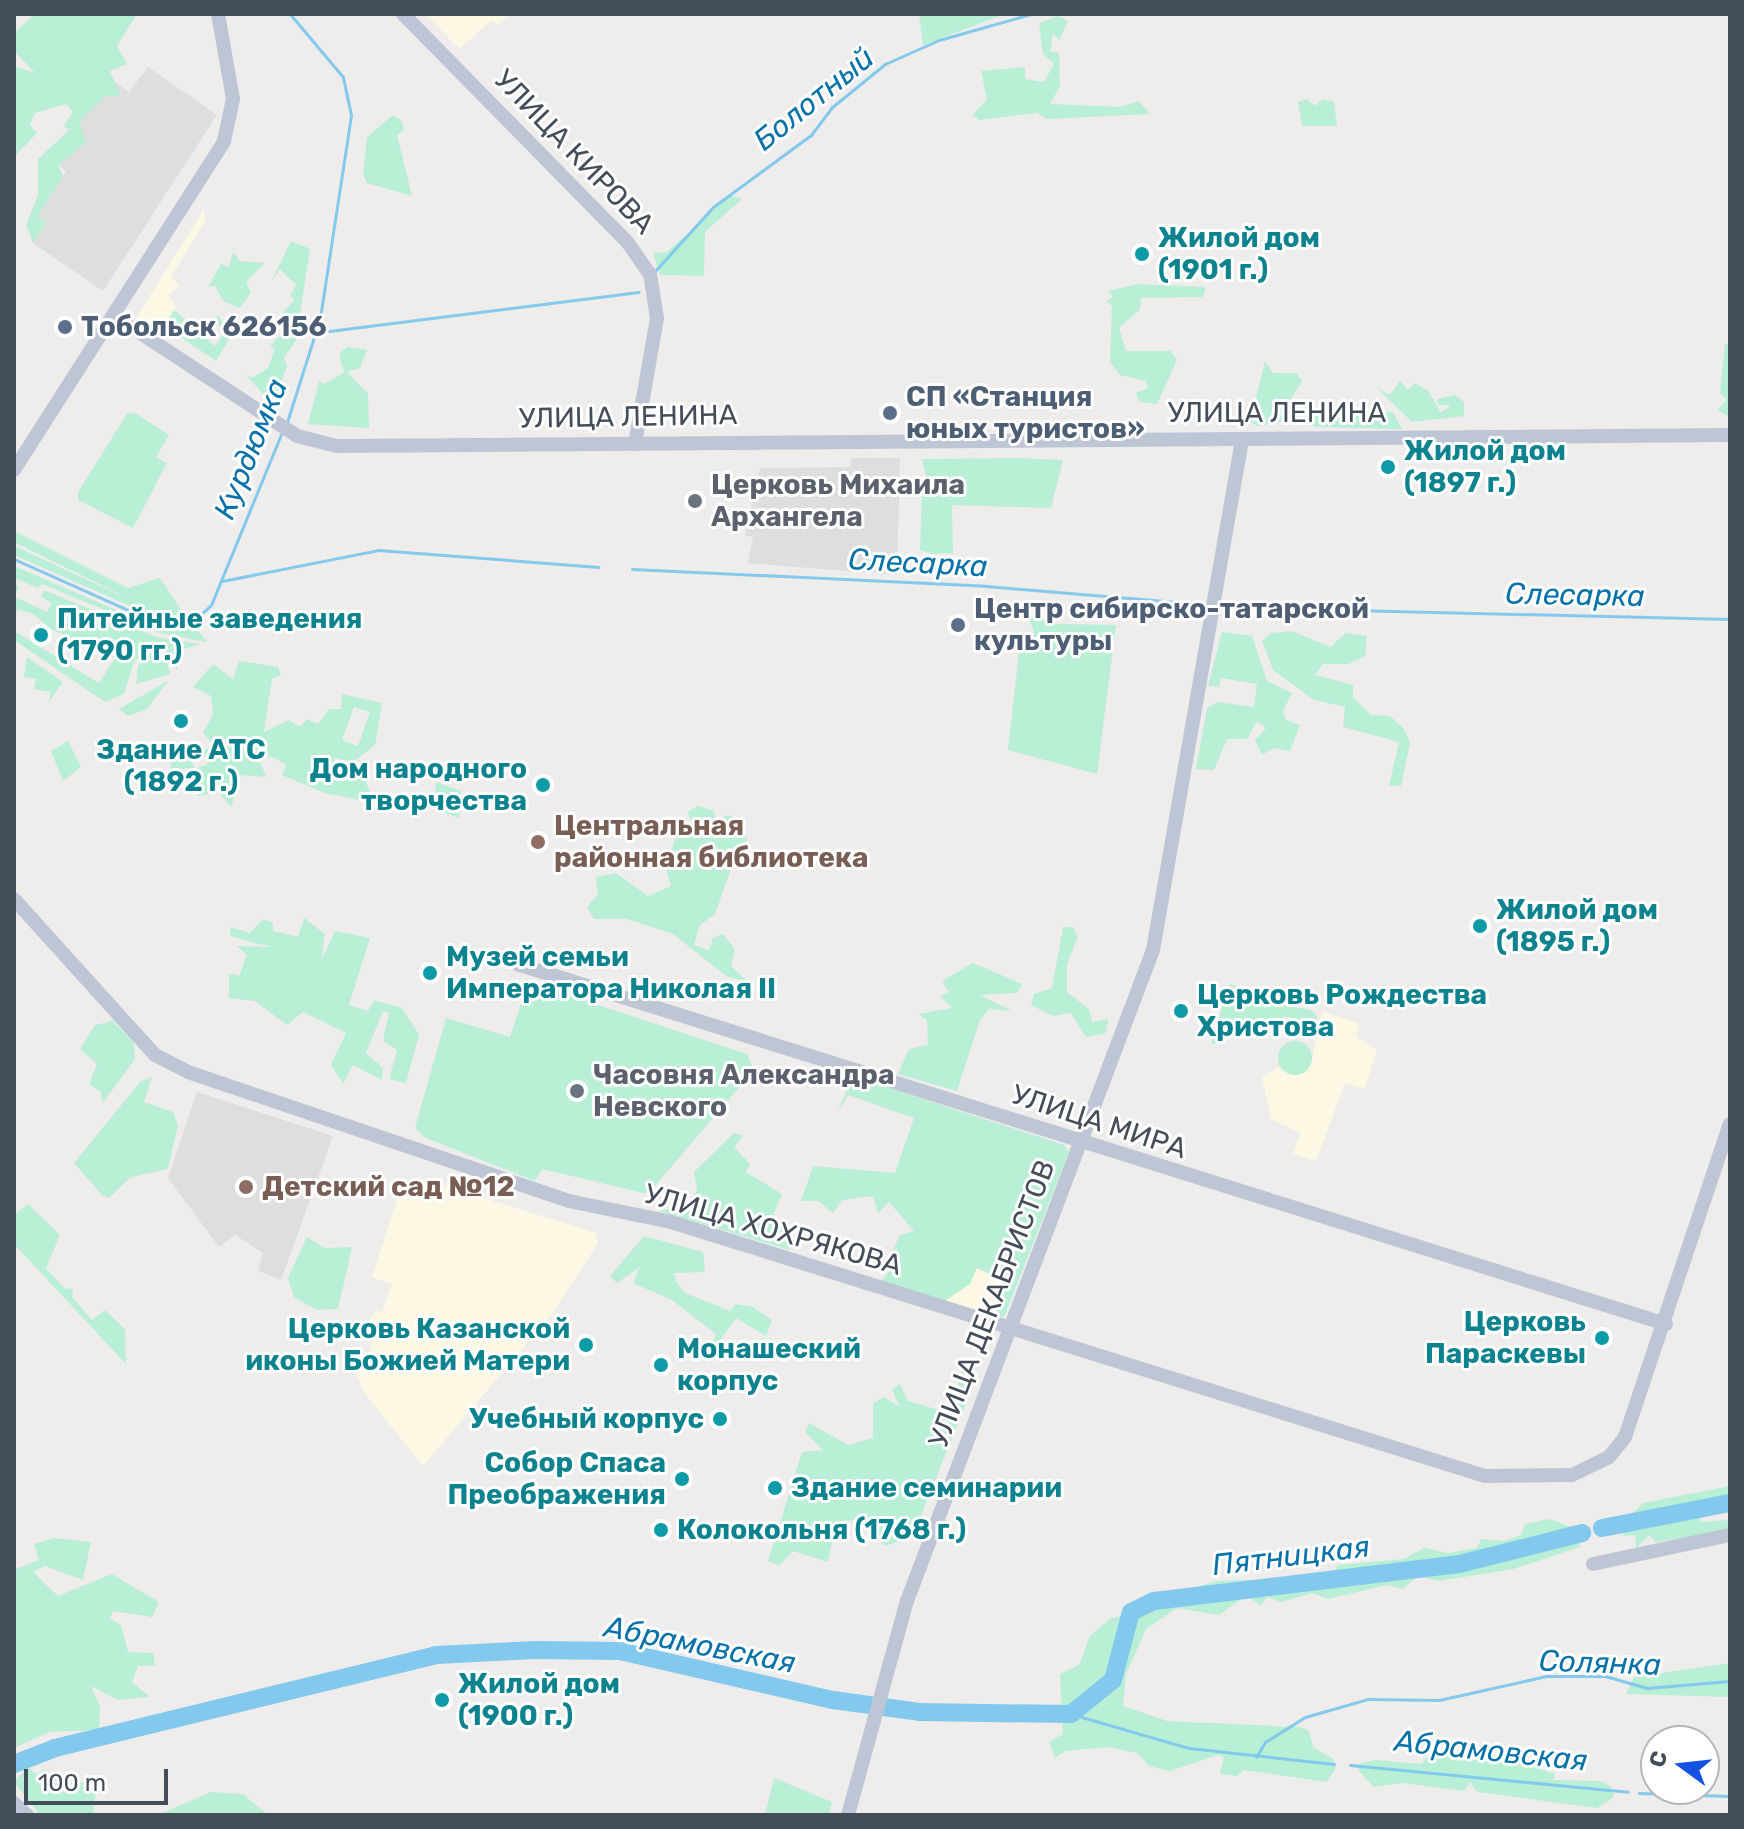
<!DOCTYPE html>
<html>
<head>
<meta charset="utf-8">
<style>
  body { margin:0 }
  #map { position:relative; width:1744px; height:1829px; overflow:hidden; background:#efecec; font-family:Rubik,sans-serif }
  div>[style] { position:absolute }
  .commercial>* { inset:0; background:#fcf8e3 }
  .education>* { inset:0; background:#e0ddde }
  .green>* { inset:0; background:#b8efd5 }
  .round { border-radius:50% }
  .stream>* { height:3px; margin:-1.5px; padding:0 1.5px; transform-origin:1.5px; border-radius:1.5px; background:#83c9ee }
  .river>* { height:18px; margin:-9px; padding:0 9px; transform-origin:9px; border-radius:9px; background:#83c9ee }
  .secondary>* { height:14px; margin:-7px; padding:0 7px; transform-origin:7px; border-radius:7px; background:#bec6d6 }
  .dots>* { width:22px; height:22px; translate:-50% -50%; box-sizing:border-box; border:4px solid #fff; border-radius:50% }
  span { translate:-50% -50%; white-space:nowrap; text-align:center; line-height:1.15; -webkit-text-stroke:6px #fff; paint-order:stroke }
  .street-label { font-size:28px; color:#444d5a }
  .culture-label { font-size:28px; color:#0d838f; font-weight:700 }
  .left { translate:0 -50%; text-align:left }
  .right { translate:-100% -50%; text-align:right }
  .service-label { font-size:28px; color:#4e5e75; font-weight:700 }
  .worship-label { font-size:28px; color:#5b616d; font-weight:700 }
  .education-label { font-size:28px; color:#785e54; font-weight:700 }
  .water-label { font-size:30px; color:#0872a9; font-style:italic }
  .frame { position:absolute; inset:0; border:16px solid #444d5a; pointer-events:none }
  .north { position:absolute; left:1640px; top:1725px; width:80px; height:80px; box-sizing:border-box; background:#fff; border:2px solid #b4b8bd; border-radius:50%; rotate:285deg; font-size:22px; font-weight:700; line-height:32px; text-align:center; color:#444d5a }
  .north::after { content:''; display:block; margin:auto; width:28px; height:36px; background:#1352e2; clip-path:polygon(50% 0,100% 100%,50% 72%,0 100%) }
  .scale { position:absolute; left:24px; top:1769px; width:144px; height:36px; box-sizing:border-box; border:4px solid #444d5a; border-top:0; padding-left:10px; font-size:24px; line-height:28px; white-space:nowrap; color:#444d5a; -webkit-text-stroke:6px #fff; paint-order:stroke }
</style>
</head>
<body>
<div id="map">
  <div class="commercial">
    <i style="clip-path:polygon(426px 14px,510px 14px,498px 24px,491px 21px,459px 49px)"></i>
    <i style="clip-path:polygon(204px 209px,205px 222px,170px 278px,180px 285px,168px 295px,176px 307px,162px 329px,147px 320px,133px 323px)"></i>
    <i style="clip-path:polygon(1322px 1011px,1359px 1023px,1356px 1037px,1377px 1050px,1365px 1089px,1345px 1083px,1316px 1161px,1293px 1154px,1300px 1133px,1271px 1119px,1262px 1078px,1278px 1067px,1285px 1072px,1311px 1064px)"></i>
    <i style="clip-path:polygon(423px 1179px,596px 1233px,598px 1243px,552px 1314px,423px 1466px,365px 1394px,352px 1364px,366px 1363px,373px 1340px,366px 1327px,376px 1311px,382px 1312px,392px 1284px,372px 1277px,399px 1193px)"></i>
    <i style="clip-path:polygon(976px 1268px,1008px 1283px,987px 1316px,943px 1302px)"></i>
  </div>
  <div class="education">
    <i style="clip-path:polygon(148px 67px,217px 115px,103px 291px,33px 243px,47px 222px,38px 216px,66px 171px,58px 165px,77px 135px,64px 126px,99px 70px,129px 92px)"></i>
    <i style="clip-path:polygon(851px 458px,900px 458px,897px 575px,748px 563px,753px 537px,745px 536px,760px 468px,850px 467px)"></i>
    <i style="clip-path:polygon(197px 1092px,333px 1136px,281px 1280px,258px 1271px,263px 1253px,235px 1235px,219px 1247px,168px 1178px)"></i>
  </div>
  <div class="green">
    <i style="clip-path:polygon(35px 14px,137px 14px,117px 46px,127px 64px,110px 71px,120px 96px,105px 96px,80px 122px,86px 143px,58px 165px,63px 176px,38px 216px,47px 222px,33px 243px,26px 225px,38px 195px,38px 159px,69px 130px,64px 126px,73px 112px,66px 104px,35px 113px,30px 125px,37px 133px,14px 157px,14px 66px,35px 73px,14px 51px,14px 33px)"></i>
    <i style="clip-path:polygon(919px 14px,1005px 14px,923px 45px)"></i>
    <i style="clip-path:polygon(1058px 16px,1068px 21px,1059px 40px,1053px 33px,1050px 51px,1059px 53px,1060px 86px,1050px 104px,1120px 107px,1139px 101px,1150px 114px,1046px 119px,1037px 113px,979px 120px,973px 115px,987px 99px,981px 71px,1025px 67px,1025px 79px,1044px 82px,1054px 64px,1043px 54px,1039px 23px)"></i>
    <i style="clip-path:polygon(1307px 99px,1315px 106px,1322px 99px,1334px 102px,1337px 126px,1302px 126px,1298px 102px)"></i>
    <i style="clip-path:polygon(393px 115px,401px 120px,404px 130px,397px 135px,412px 196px,367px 183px,363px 174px,367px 137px)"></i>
    <i style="clip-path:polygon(729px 195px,742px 199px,705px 232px,704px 276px,660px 275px,653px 253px,667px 252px)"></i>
    <i style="clip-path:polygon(291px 241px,310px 249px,296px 340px,284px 358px,287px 366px,273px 405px,245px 374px,252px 378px,268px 368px,275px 349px,270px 346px,285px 331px,280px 316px,295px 299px,290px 296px,296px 285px,280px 269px,271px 282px)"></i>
    <i style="clip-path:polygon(233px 252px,240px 261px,265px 263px,246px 282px,251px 293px,240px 308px,223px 301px,215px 286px,208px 287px,221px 264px,229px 267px)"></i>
    <i style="clip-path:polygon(1137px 284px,1206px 287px,1203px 297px,1141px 298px,1140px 309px,1119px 328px,1126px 351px,1171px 351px,1177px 360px,1157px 404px,1139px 402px,1136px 393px,1148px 388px,1146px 381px,1120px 375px,1110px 362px,1112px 306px,1106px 301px,1113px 297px,1108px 291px)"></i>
    <i style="clip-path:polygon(174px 310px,215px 346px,226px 330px,214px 322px,218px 315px,231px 336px,216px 361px,164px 326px)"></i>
    <i style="clip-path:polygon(1725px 344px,1730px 344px,1729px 417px,1718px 410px,1727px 399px,1720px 393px)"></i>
    <i style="clip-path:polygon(347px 347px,367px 350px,360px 368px,347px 372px,368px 394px,369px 428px,308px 424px,319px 381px,325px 384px,344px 372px,339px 354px)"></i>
    <i style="clip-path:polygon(1265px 361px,1273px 373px,1297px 373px,1302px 381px,1288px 404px,1308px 405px,1326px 419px,1353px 410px,1393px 412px,1402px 429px,1317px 427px,1294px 419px,1258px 426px,1250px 422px)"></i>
    <i style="clip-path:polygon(1400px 381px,1408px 390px,1415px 383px,1428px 391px,1441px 413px,1451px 405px,1438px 405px,1437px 399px,1455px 395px,1464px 402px,1464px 416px,1412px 422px,1377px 388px,1390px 395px)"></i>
    <i style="clip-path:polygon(135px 413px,169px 435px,156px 457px,167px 463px,133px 528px,78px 500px,78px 492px,127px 414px)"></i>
    <i style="clip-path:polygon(922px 459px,1018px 458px,1063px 460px,1051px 508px,952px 505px,953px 553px,932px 554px,920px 550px,922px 490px,929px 489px)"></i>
    <i style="clip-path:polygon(14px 531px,128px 588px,160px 578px,186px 617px,157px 618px,14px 555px,14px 546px,144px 606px,14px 542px)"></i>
    <i style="clip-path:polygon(14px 566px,160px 629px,194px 625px,207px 642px,160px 633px,42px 584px,38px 588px,14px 578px)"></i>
    <i style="clip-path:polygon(14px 584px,19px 586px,15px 597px,47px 612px,52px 603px,41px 597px,44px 590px,156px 637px,200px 644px,178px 651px,177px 671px,166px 652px,145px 651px,134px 662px,124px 694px,105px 702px,14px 640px,14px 631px,99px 683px,115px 658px,51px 629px,33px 614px,18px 609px,14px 615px)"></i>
    <i style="clip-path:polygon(1028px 615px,1056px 624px,1116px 625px,1097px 774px,1008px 750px,1019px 652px,1029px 652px,1034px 632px)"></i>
    <i style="clip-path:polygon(1292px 631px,1330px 647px,1346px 633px,1367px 636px,1365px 656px,1348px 664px,1323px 664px,1315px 675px,1353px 685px,1353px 697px,1371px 715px,1390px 716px,1404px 729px,1410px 743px,1401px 786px,1389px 786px,1399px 742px,1343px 727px,1345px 707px,1314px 700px,1273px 670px,1262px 641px,1271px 633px)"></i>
    <i style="clip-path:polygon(1222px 632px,1252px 636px,1267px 681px,1292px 693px,1283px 711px,1286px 720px,1300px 725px,1290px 751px,1273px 748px,1262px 755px,1255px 740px,1266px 728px,1257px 721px,1247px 739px,1227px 739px,1214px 770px,1196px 769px,1207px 708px,1217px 702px,1254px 707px,1257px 684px,1221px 678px,1219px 687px,1208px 686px)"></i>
    <i style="clip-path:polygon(150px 653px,166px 657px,170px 674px,136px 684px,138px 666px)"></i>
    <i style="clip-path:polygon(27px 657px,63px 682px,49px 702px,51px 692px,34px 689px,36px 679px,24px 677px)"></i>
    <i style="clip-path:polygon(evenodd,239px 661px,278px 667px,281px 675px,272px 679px,264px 732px,289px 720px,300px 727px,307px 719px,318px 724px,329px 709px,341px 709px,342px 694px,382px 703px,375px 745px,353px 762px,335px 758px,332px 765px,364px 777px,374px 803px,325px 793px,282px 775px,286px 765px,275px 758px,257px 754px,266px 777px,241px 775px,231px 807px,218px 792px,199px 796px,185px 780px,189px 768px,170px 770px,173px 750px,189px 754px,195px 769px,208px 764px,203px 751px,214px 745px,203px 733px,213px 714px,211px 696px,193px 687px,213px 664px,233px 679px,239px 661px,354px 707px,370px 712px,358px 746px,342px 740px,354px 707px)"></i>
    <i style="clip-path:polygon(169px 680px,147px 709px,128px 716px,119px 709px)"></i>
    <i style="clip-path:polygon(68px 741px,81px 767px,63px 781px,51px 751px)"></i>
    <i style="clip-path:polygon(436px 782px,461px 791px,459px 818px,434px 809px)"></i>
    <i style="clip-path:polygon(698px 806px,714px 811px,716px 820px,728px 815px,740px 820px,747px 840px,741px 848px,727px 848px,730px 872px,715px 914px,700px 925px,694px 945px,709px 950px,713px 938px,723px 934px,735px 949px,731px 966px,749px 983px,726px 976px,673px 934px,627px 919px,594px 919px,587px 907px,598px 894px,596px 877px,616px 873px,648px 896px,671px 886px,666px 868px,678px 830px,691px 822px,688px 812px)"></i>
    <i style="clip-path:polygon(304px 918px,325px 934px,321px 961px,335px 931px,370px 938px,349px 1005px,368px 1011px,374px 1000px,402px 1008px,419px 1035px,406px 1083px,389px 1079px,397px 1050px,383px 1041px,389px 1012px,383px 1011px,366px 1053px,383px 1068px,382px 1080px,353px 1065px,343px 1084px,331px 1065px,346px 1033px,303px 1012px,287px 1025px,255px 1001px,229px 998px,229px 973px,239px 976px,247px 955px,237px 946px,271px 947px,230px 936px,231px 927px,250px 933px,263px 919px,273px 923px,273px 931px,298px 937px)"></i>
    <i style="clip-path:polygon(1063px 927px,1073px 927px,1078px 937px,1067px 964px,1067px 992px,1089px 1009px,1092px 1022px,1108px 1019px,1106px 1033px,1086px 1037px,1071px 1013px,1053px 1016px,1031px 1005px,1034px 994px,1052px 988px)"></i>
    <i style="clip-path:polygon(973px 963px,1022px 984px,1017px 993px,980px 995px,1012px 1011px,989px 1009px,980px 1020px,957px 1091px,898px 1074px,909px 1049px,928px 1045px,927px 1020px,918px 1014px,952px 1008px,940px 996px,949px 992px,942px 981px)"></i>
    <i style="clip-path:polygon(528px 982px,747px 1054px,754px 1070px,648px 1194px,542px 1169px,535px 1181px,426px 1138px,415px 1128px,446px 1018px,510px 1037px)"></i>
    <i style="clip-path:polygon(1229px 984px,1273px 996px,1276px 1004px,1311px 1010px,1318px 1018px,1308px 1023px,1284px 1016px,1279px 1030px,1269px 1020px,1254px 1021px,1245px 1035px,1229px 1031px,1225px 1043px,1211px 1044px)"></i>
    <i style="clip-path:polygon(113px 1021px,134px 1043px,135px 1059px,102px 1104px,101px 1092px,89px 1084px,97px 1064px,80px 1049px,95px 1025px)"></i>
    <i class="round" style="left:1278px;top:1041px;width:34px;height:34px"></i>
    <i style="clip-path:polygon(853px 1076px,1064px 1145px,1069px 1152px,1004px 1317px,987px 1316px,1008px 1283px,977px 1268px,970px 1284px,943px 1302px,881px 1282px,897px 1260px,892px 1252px,900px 1235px,914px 1231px,889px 1202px,878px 1214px,873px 1196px,842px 1200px,833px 1213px,818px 1201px,801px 1201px,813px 1166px,895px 1173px,914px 1118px,848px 1095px,837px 1113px)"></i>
    <i style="clip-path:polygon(152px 1077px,144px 1102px,173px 1112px,178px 1125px,168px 1169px,131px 1177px,109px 1198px,103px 1196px,74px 1163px,140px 1082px)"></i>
    <i style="clip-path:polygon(734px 1133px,743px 1136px,734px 1147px,750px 1164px,746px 1172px,782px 1194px,771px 1220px,787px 1228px,790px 1250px,659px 1211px,687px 1204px,697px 1191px,694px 1172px)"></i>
    <i style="clip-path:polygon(28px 1204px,60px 1235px,46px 1268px,65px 1289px,73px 1288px,72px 1297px,92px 1320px,105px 1310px,125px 1329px,126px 1364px,14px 1244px,14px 1215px)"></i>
    <i style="clip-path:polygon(644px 1236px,703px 1252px,705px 1272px,674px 1273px,677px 1283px,685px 1293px,730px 1311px,735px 1304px,753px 1307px,772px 1320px,766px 1336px,736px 1318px,703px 1364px,716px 1334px,672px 1300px,633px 1283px,640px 1267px,617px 1283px,610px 1276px)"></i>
    <i style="clip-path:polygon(307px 1237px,325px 1248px,352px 1247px,338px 1309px,317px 1310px,294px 1297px,288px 1278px)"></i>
    <i style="clip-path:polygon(966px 1358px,975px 1382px,912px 1537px,885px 1546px,857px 1520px,836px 1522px,828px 1562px,793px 1551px,779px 1566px,768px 1561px,802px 1452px,823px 1450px,805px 1432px,809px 1423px,848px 1445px,873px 1438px,873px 1403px,884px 1397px,899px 1406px,892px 1389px,900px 1384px,908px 1401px,949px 1413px)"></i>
    <i style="clip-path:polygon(1730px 1486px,1730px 1512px,1700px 1516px,1701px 1522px,1730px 1520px,1730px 1532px,1655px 1542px,1649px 1535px,1636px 1549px,1635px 1535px,1623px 1536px,1627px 1519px,1643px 1503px)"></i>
    <i style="clip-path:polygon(1550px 1519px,1576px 1529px,1580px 1547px,1513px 1569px,1439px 1581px,1418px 1576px,1403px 1589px,1387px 1585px,1328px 1599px,1312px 1593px,1281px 1602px,1267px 1597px,1261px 1606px,1247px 1595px,1219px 1615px,1177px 1608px,1146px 1629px,1126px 1674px,1123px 1706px,1167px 1721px,1300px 1727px,1309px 1731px,1313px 1747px,1333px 1759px,1336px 1768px,1327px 1782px,1244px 1770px,1237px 1776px,1220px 1774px,1224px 1757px,1218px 1755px,1170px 1771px,1149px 1766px,1137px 1753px,1107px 1747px,1065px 1751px,1055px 1758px,1049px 1742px,1063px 1734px,1060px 1674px,1079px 1665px,1090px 1636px,1111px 1618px,1139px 1614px,1141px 1603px,1217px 1581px,1254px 1580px,1258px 1597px,1263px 1583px,1335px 1576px,1337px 1565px,1403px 1559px,1424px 1548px,1448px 1553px,1477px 1548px,1481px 1539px,1505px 1541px,1521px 1535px,1525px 1524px)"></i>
    <i style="clip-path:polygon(54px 1538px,91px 1542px,83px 1580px,45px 1566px,33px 1572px,58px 1596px,112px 1574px,159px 1602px,152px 1617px,113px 1611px,110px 1619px,121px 1625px,128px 1652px,153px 1653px,155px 1666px,138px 1666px,132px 1682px,150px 1697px,118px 1700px,91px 1686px,100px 1706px,99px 1730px,49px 1732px,14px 1748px,14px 1570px,39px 1560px,34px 1544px)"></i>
    <i style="clip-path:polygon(1730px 1663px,1730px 1697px,1626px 1694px,1634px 1677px)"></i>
    <i style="clip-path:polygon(1433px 1751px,1464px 1760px,1512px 1760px,1555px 1774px,1553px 1780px,1600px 1781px,1611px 1786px,1614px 1797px,1597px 1808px,1477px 1792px,1470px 1782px,1464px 1791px,1402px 1783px,1374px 1787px,1358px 1770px,1360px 1763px,1375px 1760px,1421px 1764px)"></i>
    <i style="clip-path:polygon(28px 1767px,37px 1775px,43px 1769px,74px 1783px,97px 1780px,93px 1815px,40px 1815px,14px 1782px)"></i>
    <i style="clip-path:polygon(774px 1778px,832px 1802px,829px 1815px,765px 1815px)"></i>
    <i style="clip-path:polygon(211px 1792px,243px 1794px,268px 1815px,158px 1815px)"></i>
  </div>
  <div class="stream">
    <i style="left:655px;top:271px;width:86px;rotate:-47.8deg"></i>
    <i style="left:713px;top:207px;width:122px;rotate:-36.3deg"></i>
    <i style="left:811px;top:135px;width:34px;rotate:-53deg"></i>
    <i style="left:831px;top:108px;width:70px;rotate:-39.2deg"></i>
    <i style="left:885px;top:64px;width:59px;rotate:-24deg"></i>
    <i style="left:939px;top:40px;width:96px;rotate:-15.8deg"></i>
    <i style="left:329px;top:331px;width:312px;rotate:-7.2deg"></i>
    <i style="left:287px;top:422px;width:109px;rotate:-72.4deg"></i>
    <i style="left:320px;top:318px;width:205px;rotate:-81.3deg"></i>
    <i style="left:351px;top:115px;width:39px;rotate:-102deg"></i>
    <i style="left:343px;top:77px;width:82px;rotate:-130.1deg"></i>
    <i style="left:14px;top:559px;width:154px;rotate:24.1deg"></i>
    <i style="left:155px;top:622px;width:23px;rotate:13deg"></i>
    <i style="left:177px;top:627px;width:16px;rotate:-18deg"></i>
    <i style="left:192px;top:622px;width:25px;rotate:-42deg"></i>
    <i style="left:211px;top:605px;width:187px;rotate:-67.7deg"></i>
    <i style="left:632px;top:569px;width:354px;rotate:2.7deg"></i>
    <i style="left:986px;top:586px;width:215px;rotate:4.8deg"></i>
    <i style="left:222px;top:581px;width:159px;rotate:-11.2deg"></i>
    <i style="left:378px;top:550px;width:221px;rotate:4.4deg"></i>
    <i style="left:1227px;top:607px;width:503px;rotate:1.37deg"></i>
    <i style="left:1071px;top:1714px;width:123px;rotate:16.1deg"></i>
    <i style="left:1189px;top:1748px;width:146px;rotate:6.3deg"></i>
    <i style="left:1256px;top:1757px;width:17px;rotate:-59deg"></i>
    <i style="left:1265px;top:1742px;width:47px;rotate:-32deg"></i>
    <i style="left:1305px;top:1717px;width:66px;rotate:-15.9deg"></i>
    <i style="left:1368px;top:1699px;width:71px;rotate:0.8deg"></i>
    <i style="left:1439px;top:1700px;width:110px;rotate:-12.6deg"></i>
    <i style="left:1546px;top:1676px;width:59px"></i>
    <i style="left:1605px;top:1676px;width:44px;rotate:15.9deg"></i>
    <i style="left:1647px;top:1688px;width:83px;rotate:-4.8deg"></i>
    <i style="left:1350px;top:1765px;width:279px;rotate:5.5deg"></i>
    <i style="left:1639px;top:1793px;width:91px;rotate:1.9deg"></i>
  </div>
  <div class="river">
    <i style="left:1602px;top:1528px;width:130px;rotate:-11.1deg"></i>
    <i style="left:14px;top:1764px;width:44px;rotate:-21.3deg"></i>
    <i style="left:55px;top:1748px;width:392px;rotate:-13.7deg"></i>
    <i style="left:436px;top:1655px;width:99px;rotate:-2.9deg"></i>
    <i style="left:535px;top:1650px;width:85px;rotate:0.7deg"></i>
    <i style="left:620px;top:1651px;width:219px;rotate:13deg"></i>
    <i style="left:833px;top:1700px;width:87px;rotate:7.9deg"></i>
    <i style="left:919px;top:1712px;width:152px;rotate:0.8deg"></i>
    <i style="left:1071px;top:1714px;width:54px;rotate:-39deg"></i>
    <i style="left:1113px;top:1680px;width:70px;rotate:-75.2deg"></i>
    <i style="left:1131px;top:1612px;width:25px;rotate:-26deg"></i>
    <i style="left:1154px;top:1601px;width:307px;rotate:-6.9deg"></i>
    <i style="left:1459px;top:1564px;width:127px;rotate:-14.1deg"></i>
  </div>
  <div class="secondary">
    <i style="left:403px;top:14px;width:321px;rotate:45.5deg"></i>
    <i style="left:628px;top:243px;width:38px;rotate:55deg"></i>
    <i style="left:650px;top:274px;width:45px;rotate:81deg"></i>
    <i style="left:657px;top:318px;width:128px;rotate:99.9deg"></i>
    <i style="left:113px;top:315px;width:220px;rotate:33.3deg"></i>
    <i style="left:297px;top:436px;width:41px;rotate:14deg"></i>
    <i style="left:337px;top:446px;width:1393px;rotate:-0.45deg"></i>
    <i style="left:14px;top:470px;width:390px;rotate:-57.4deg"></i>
    <i style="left:224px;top:141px;width:43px;rotate:-77.9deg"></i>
    <i style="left:233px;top:99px;width:86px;rotate:-100deg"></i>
    <i style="left:14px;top:899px;width:210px;rotate:47.9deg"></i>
    <i style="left:155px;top:1055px;width:37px;rotate:27deg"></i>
    <i style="left:188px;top:1072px;width:402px;rotate:18.7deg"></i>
    <i style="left:569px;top:1201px;width:104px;rotate:11.6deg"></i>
    <i style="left:671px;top:1222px;width:853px;rotate:17.33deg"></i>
    <i style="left:1485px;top:1476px;width:87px;rotate:-0.7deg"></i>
    <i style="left:1572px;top:1475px;width:41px;rotate:-25.9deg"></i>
    <i style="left:1609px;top:1457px;width:26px;rotate:-51deg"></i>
    <i style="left:1625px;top:1437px;width:330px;rotate:-71.5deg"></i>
    <i style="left:517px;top:964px;width:1204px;rotate:17.4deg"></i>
    <i style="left:1593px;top:1564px;width:140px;rotate:-12deg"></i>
    <i style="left:14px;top:1803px;width:18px;rotate:43deg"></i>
    <i style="left:848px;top:1815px;width:222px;rotate:-74.6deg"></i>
    <i style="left:907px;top:1601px;width:696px;rotate:-69.3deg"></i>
    <i style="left:1153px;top:950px;width:518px;rotate:-80.1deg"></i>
  </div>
  <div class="dots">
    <i style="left:1142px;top:254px;background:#0f9aa8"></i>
    <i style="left:65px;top:327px;background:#5c6f8a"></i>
    <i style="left:890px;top:413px;background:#5c6f8a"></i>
    <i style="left:1388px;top:467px;background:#0f9aa8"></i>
    <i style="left:695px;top:501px;background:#6b7280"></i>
    <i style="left:958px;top:625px;background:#5c6f8a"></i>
    <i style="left:41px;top:635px;background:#0f9aa8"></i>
    <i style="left:181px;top:721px;background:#0f9aa8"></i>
    <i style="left:543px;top:785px;background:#0f9aa8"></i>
    <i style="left:538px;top:842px;background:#8d6e63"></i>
    <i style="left:1480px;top:926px;background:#0f9aa8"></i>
    <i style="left:430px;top:973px;background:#0f9aa8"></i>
    <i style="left:1181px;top:1011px;background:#0f9aa8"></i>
    <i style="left:577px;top:1091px;background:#6b7280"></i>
    <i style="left:246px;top:1187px;background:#8d6e63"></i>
    <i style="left:1602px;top:1338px;background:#0f9aa8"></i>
    <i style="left:586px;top:1345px;background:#0f9aa8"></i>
    <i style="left:661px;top:1365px;background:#0f9aa8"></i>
    <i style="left:720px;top:1419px;background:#0f9aa8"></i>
    <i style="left:682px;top:1479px;background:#0f9aa8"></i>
    <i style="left:775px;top:1488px;background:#0f9aa8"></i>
    <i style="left:661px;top:1530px;background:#0f9aa8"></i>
    <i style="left:442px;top:1700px;background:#0f9aa8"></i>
  </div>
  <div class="street-label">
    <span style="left:574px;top:152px;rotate:46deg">УЛИЦА КИРОВА</span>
    <span style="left:1277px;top:413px">УЛИЦА ЛЕНИНА</span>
    <span style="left:628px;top:417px;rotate:-1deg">УЛИЦА ЛЕНИНА</span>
    <span style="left:1099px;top:1122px;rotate:18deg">УЛИЦА МИРА</span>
    <span style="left:773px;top:1230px;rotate:16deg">УЛИЦА ХОХРЯКОВА</span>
    <span style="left:992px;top:1304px;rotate:-69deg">УЛИЦА ДЕКАБРИСТОВ</span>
  </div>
  <div class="culture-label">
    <span class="left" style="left:1158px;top:254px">Жилой дом<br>(1901 г.)</span>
    <span class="left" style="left:1404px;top:467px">Жилой дом<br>(1897 г.)</span>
    <span class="left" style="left:57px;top:635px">Питейные заведения<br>(1790 гг.)</span>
    <span style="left:181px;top:766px">Здание АТС<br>(1892 г.)</span>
    <span class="right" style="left:527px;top:785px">Дом народного<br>творчества</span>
    <span class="left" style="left:1496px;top:926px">Жилой дом<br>(1895 г.)</span>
    <span class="left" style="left:446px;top:973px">Музей семьи<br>Императора Николая II</span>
    <span class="left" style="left:1197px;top:1011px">Церковь Рождества<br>Христова</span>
    <span class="right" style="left:1586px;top:1338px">Церковь<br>Параскевы</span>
    <span class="right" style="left:570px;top:1345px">Церковь Казанской<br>иконы Божией Матери</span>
    <span class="left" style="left:677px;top:1365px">Монашеский<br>корпус</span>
    <span class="right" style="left:704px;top:1419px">Учебный корпус</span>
    <span class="right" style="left:666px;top:1479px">Собор Спаса<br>Преображения</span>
    <span class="left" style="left:791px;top:1488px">Здание семинарии</span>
    <span class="left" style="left:677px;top:1530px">Колокольня (1768 г.)</span>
    <span class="left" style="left:458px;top:1700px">Жилой дом<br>(1900 г.)</span>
  </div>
  <div class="service-label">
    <span class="left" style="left:81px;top:327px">Тобольск 626156</span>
    <span class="left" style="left:906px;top:413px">СП «Станция<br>юных туристов»</span>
    <span class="left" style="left:974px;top:625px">Центр сибирско-татарской<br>культуры</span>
  </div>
  <div class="worship-label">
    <span class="left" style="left:711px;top:501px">Церковь Михаила<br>Архангела</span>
    <span class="left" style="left:593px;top:1091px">Часовня Александра<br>Невского</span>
  </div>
  <div class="education-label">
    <span class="left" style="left:554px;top:842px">Центральная<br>районная библиотека</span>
    <span class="left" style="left:262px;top:1187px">Детский сад №12</span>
  </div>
  <div class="water-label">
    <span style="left:814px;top:99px;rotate:-39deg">Болотный</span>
    <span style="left:251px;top:449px;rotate:-68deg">Курдюмка</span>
    <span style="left:918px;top:563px;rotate:3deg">Слесарка</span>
    <span style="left:1575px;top:595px;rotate:1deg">Слесарка</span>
    <span style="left:1291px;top:1556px;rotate:-7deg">Пятницкая</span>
    <span style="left:700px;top:1645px;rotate:11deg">Абрамовская</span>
    <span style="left:1600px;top:1663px;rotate:2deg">Солянка</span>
    <span style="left:1491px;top:1751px;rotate:6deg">Абрамовская</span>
  </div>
  <div class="frame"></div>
  <div class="north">С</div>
  <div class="scale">100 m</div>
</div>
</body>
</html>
